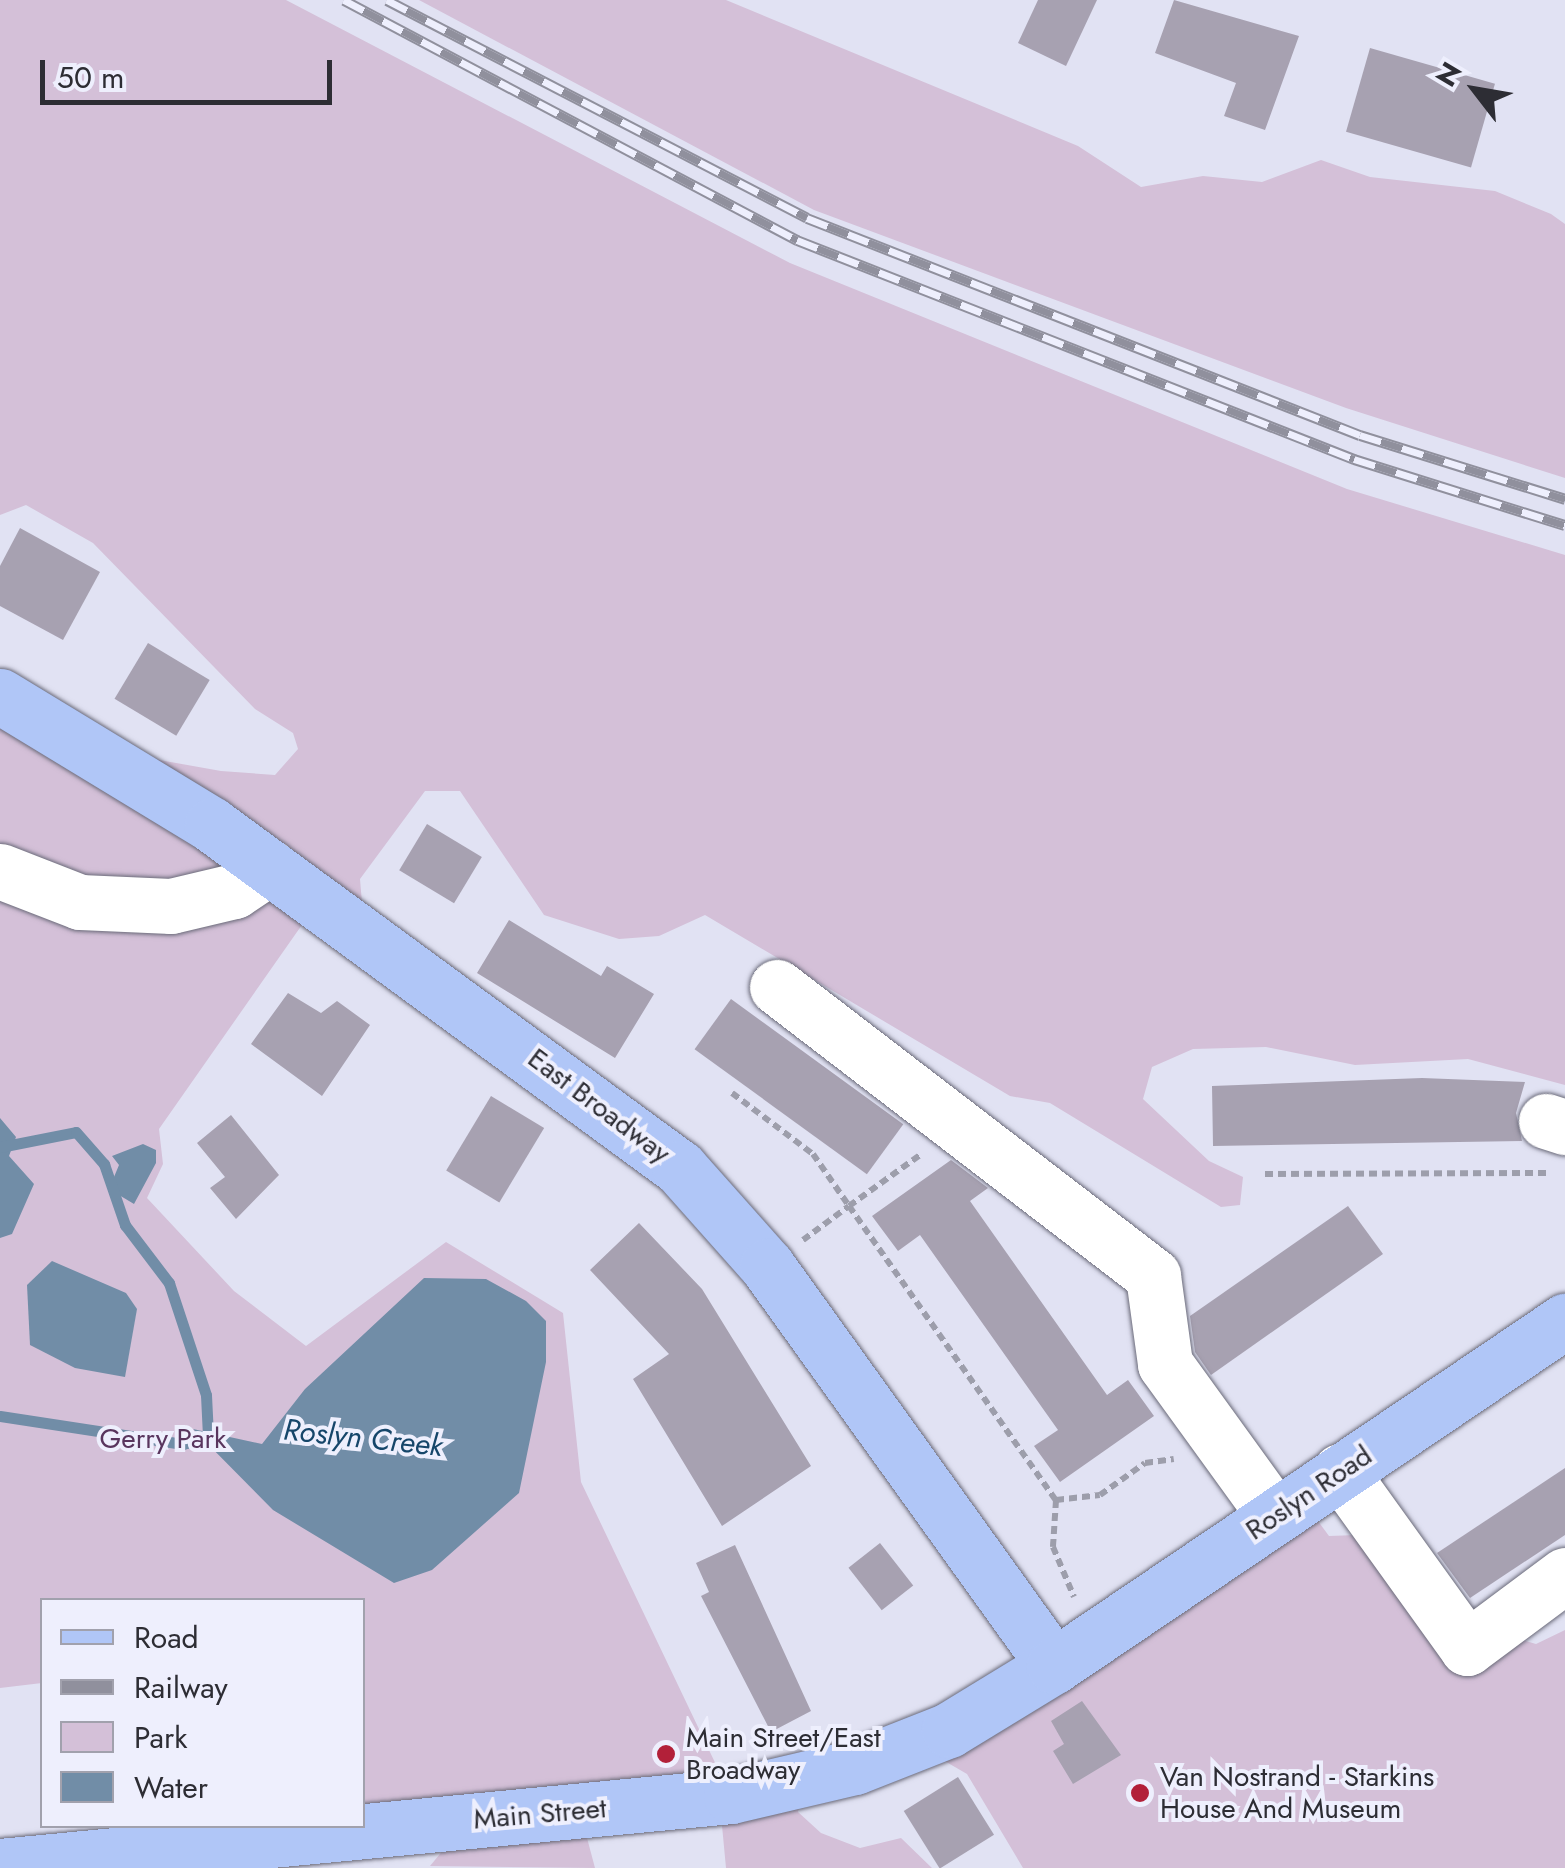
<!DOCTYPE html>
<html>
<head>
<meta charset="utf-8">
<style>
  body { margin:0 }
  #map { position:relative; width:1565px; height:1868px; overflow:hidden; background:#e1e2f3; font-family:Jost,sans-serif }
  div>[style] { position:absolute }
  .green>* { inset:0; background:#d4c0d8 }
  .water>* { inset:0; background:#718da7 }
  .stream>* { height:11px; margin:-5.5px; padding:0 5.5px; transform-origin:5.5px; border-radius:5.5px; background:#718da7 }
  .building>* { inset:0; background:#a7a1b1; transform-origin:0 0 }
  .path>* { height:6px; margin-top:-3px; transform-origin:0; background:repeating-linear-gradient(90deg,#9d9eab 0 8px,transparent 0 13px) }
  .roads { filter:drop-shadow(0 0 2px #6a6a79) drop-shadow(0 0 2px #6a6a79) }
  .minor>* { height:55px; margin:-27.5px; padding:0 27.5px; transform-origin:27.5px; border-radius:27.5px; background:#fff }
  .major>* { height:55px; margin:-27.5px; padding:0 27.5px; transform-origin:27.5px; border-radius:27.5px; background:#b0c6f7 }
  .rail>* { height:11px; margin-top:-5.5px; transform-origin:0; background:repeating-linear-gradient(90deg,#eeeffd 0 22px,#90909d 0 44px); box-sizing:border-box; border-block:2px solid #90909d }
  .dots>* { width:28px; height:28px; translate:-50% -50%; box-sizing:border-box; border:5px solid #eeeffd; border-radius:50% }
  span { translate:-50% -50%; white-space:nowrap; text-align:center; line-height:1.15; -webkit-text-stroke:8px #eeeffd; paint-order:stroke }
  .street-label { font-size:28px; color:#2d2d34 }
  .park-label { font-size:28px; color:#59355e }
  .poi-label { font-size:28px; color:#2d2d34 }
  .left { translate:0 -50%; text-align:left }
  .water-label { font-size:30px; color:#16466a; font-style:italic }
  .legend { position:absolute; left:40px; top:1598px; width:325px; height:230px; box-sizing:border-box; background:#eeeffd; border:2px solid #a1a1ad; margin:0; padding:12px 18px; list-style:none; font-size:30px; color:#2d2d34 }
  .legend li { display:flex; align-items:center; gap:20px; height:50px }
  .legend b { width:50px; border:2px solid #a1a1ad }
  .north { position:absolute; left:1425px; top:40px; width:100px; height:100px; -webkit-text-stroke:8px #eeeffd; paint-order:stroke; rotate:301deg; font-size:28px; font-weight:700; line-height:40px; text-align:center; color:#2d2d34 }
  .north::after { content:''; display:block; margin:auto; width:35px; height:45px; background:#2d2d34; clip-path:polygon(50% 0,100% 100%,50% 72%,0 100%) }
  .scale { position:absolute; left:40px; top:60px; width:292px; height:45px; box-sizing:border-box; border:5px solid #2d2d34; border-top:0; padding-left:12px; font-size:30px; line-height:35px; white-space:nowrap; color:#2d2d34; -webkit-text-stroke:8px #eeeffd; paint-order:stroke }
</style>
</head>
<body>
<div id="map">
  <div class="green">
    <i style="clip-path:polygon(0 0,286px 0,790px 263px,1347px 489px,1565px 555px,1565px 1085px,1468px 1059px,1355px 1065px,1266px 1047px,1193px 1049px,1152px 1067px,1143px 1099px,1209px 1161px,1243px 1177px,1240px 1205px,1221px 1207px,1050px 1103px,1010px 1096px,705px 915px,659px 936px,619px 939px,544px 915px,460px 791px,425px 791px,360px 879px,362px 903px,318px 902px,159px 1129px,163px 1164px,147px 1198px,234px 1291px,306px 1346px,446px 1242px,563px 1313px,581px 1482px,731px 1796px,362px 1826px,362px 1600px,42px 1600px,42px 1683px,0 1688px,0 696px,137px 756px,221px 771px,275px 775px,298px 749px,293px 733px,255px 709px,93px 543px,26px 505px,0 515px)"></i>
    <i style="clip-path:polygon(419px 0,726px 0,1078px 146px,1141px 187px,1203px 176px,1262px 182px,1321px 160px,1370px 177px,1495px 191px,1551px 214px,1565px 224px,1565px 478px,1346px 408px,814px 210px)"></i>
    <i style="clip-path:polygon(1301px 1498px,1329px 1536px,1357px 1535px,1505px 1635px,1536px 1644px,1565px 1630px,1565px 1868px,1023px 1868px,967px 1774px,936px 1756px)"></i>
    <i style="clip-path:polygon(800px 1797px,798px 1812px,821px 1833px,860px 1848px,901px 1838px,932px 1868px,726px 1868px,721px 1815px)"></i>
    <i style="clip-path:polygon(556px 1834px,587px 1838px,595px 1868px,430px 1866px,444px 1849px)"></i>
  </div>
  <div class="water">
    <i style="clip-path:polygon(0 1118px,16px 1137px,9px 1156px,34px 1184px,12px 1234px,0 1238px)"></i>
    <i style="clip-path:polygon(143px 1144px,156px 1150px,156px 1163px,134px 1204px,109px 1189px,119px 1165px,112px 1156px)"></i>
    <i style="clip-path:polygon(52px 1261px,126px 1293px,137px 1309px,125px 1377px,75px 1368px,30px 1345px,27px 1285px)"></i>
    <i style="clip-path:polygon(424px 1278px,486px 1279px,526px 1301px,546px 1321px,546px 1362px,519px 1493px,432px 1570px,394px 1583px,273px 1510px,193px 1429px,262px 1444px,305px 1389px)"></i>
  </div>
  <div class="stream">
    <i style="left:0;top:1147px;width:77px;rotate:-11.2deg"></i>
    <i style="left:76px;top:1132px;width:43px;rotate:48.8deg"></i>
    <i style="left:104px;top:1164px;width:65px;rotate:71deg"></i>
    <i style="left:125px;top:1225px;width:73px;rotate:52.8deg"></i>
    <i style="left:169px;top:1283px;width:118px;rotate:71.7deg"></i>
    <i style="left:206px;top:1395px;width:41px;rotate:87.2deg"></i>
    <i style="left:0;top:1416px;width:185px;rotate:8.7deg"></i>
    <i style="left:183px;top:1444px;width:30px;rotate:-14deg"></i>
  </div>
  <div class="building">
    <i style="clip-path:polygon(1038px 0,1097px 0,1066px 66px,1018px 43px)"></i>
    <i style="clip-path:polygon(1174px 0,1299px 36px,1265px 130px,1224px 116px,1236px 83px,1155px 53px)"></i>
    <i style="left:1370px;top:48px;width:130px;height:87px;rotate:16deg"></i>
    <i style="clip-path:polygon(20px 528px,100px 572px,63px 640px,0 606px,0 566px)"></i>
    <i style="left:148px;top:643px;width:72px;height:65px;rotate:31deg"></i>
    <i style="left:427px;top:824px;width:64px;height:54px;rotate:31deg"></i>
    <i style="clip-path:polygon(509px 920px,601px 976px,607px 966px,654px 994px,615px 1058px,477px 973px)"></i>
    <i style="clip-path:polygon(288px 993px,321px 1013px,337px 1001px,370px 1025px,322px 1096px,251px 1044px)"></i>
    <i style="left:731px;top:999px;width:213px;height:62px;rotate:36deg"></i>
    <i style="clip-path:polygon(1422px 1078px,1525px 1082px,1516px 1113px,1522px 1141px,1213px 1146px,1212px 1086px)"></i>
    <i style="left:491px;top:1096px;width:62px;height:87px;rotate:31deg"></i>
    <i style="clip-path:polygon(231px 1115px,279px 1175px,236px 1219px,210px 1188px,225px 1177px,197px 1143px)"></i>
    <i style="clip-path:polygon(951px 1160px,988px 1188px,970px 1201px,1107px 1395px,1128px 1380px,1154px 1416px,1060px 1482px,1034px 1446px,1058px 1430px,920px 1235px,898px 1251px,872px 1216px)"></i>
    <i style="clip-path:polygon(1348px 1206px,1383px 1254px,1211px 1375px,1195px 1352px,1190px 1316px)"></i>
    <i style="clip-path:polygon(639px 1223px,702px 1289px,811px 1466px,722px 1526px,633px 1379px,669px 1354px,590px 1270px)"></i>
    <i style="clip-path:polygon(1565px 1468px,1565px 1535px,1470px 1598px,1437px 1553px)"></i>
    <i style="left:880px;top:1543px;width:54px;height:40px;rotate:52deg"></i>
    <i style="clip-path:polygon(735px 1545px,811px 1711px,771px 1732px,701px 1596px,709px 1592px,696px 1563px)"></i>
    <i style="clip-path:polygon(1082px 1701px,1121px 1755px,1073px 1784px,1053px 1751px,1064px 1744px,1051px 1721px)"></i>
    <i style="left:958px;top:1777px;width:68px;height:64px;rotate:58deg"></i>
  </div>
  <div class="path">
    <i style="left:732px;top:1093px;width:101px;rotate:37deg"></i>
    <i style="left:813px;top:1154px;width:63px;rotate:55.3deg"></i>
    <i style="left:849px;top:1206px;width:87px;rotate:-35.7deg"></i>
    <i style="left:1265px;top:1174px;width:284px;rotate:-0.2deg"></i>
    <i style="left:803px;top:1240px;width:57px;rotate:-36.5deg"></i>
    <i style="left:849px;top:1206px;width:360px;rotate:54.9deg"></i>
    <i style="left:1056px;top:1500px;width:44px;rotate:-6.5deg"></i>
    <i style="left:1100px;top:1495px;width:55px;rotate:-35.4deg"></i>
    <i style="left:1145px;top:1463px;width:29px;rotate:-8deg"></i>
    <i style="left:1056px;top:1500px;width:47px;rotate:93.7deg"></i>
    <i style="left:1053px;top:1547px;width:54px;rotate:67.2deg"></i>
  </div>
  <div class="roads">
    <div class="minor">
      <i style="left:0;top:871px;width:86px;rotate:21.2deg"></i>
      <i style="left:80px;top:902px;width:91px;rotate:2.5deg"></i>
      <i style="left:171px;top:906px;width:65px;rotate:-13.4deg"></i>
      <i style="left:234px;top:891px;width:43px;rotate:-33.7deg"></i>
      <i style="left:777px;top:987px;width:474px;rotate:37.5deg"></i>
      <i style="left:1153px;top:1276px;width:89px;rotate:82.2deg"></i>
      <i style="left:1165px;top:1364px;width:188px;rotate:54.1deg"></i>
      <i style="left:1546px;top:1121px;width:20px;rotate:18deg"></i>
      <i style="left:1340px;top:1471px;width:218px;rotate:54.3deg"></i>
      <i style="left:1467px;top:1648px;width:122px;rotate:-36.7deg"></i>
    </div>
    <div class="major">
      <i style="left:0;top:696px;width:248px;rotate:31.3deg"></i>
      <i style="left:212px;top:825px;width:580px;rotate:36.24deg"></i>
      <i style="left:680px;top:1168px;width:131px;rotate:48.4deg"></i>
      <i style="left:767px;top:1266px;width:492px;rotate:54.3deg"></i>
      <i style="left:0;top:1866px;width:734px;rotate:-5.47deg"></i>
      <i style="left:731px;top:1796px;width:127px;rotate:-13.2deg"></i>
      <i style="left:855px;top:1767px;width:101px;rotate:-21.5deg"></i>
      <i style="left:949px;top:1730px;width:123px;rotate:-31.4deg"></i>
      <i style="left:1054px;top:1666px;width:617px;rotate:-34.03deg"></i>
    </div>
  </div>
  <div class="rail">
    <i style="left:344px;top:0;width:513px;rotate:27.91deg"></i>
    <i style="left:797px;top:240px;width:599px;rotate:21.46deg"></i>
    <i style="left:1354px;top:459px;width:221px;rotate:17.4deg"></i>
    <i style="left:387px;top:0;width:473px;rotate:27.4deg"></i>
    <i style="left:807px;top:218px;width:594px;rotate:21.43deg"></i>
    <i style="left:1360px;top:435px;width:215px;rotate:17.3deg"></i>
  </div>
  <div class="dots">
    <i style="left:666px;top:1754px;background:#b22039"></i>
    <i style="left:1140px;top:1793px;background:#b22039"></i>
  </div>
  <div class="street-label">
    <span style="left:599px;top:1106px;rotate:37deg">East Broadway</span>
    <span style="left:1309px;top:1493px;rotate:-34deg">Roslyn Road</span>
    <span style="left:540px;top:1814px;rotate:-5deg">Main Street</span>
  </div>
  <div class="park-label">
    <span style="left:163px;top:1439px">Gerry Park</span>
  </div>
  <div class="poi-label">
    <span class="left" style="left:686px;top:1754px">Main Street/East<br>Broadway</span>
    <span class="left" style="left:1160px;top:1793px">Van Nostrand - Starkins<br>House And Museum</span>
  </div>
  <div class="water-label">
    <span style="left:363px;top:1438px;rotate:6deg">Roslyn Creek</span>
  </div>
  <ul class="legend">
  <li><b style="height:12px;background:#b0c6f7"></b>Road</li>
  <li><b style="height:12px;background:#90909d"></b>Railway</li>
  <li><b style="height:28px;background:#d4c0d8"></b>Park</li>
  <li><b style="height:28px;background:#718da7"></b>Water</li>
  </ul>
  <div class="north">N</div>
  <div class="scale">50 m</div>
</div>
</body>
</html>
